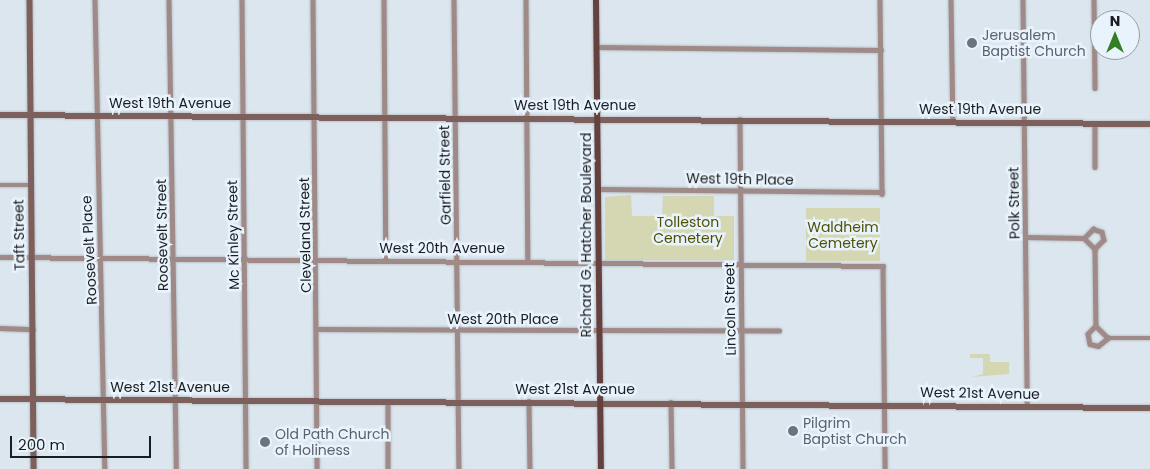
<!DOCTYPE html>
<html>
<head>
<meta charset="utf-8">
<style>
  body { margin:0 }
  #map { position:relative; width:1150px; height:469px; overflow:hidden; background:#dce6ee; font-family:Poppins,sans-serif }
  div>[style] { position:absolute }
  .green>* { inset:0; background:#d5d7b3; transform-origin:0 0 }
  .roads { filter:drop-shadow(0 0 1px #b9c2c9) drop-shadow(0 0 1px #b9c2c9) }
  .street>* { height:4.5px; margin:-2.25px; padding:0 2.25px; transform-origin:2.25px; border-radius:2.25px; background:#9f8a87 }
  .secondary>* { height:5.5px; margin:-2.75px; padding:0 2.75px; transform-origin:2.75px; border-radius:2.75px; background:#7d5f5c }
  .primary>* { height:6px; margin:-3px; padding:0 3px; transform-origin:3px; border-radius:3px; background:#64413d }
  .dots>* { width:14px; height:14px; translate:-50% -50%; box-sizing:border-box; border:2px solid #e9f3fc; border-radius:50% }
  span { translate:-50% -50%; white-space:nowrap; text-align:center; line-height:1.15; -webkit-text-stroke:5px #e9f3fc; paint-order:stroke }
  .worship-label { font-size:14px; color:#5b616d }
  .left { translate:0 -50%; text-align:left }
  .street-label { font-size:14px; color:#1a1d20 }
  .park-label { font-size:14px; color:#4f5005 }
  .north { position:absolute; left:1090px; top:10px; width:50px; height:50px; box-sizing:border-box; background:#e9f3fc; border:1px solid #969da4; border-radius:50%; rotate:0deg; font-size:14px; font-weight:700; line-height:20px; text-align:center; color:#1a1d20 }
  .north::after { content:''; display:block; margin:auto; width:18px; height:22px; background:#337e25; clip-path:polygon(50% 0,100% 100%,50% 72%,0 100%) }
  .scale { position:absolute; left:10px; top:436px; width:141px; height:22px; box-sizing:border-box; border:2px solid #1a1d20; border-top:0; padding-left:6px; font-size:15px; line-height:18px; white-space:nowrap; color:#1a1d20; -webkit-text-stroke:4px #e9f3fc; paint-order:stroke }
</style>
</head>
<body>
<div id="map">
  <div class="green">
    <i style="clip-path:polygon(631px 195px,632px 216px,662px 216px,663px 196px,714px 196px,714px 216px,734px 216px,734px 260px,605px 260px,605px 197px)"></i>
    <i style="left:806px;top:208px;width:74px;height:53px"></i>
    <i style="clip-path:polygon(970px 354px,990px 354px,990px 362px,1009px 362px,1009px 374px,972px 377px,983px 374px,983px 358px,970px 358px)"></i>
  </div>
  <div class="roads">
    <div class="street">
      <i style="left:95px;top:0;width:469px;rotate:88.8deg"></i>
      <i style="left:169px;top:0;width:469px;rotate:89.1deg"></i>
      <i style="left:242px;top:0;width:469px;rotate:89.5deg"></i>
      <i style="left:313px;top:0;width:469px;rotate:89.5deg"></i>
      <i style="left:384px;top:0;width:259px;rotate:89.6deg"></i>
      <i style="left:454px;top:0;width:469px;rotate:89.4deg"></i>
      <i style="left:526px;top:0;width:260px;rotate:89.6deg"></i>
      <i style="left:880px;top:0;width:194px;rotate:89.4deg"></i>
      <i style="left:951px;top:0;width:122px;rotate:89.1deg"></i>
      <i style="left:1023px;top:0;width:406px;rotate:89.4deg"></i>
      <i style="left:1094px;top:0;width:88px;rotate:89.3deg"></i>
      <i style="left:597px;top:47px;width:284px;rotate:0.6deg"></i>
      <i style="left:740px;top:119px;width:350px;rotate:89.5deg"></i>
      <i style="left:1095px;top:123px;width:44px;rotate:90deg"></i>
      <i style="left:0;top:185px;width:31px"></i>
      <i style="left:598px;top:189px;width:284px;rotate:0.6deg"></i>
      <i style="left:1025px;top:237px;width:59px;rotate:1deg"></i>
      <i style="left:1084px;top:238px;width:16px;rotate:45deg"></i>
      <i style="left:1095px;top:249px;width:77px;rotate:89.3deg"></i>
      <i style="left:1096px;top:326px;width:17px;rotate:45deg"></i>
      <i style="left:1108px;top:338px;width:42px"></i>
      <i style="left:1084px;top:238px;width:13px;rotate:-45deg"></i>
      <i style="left:1093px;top:229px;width:9px;rotate:18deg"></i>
      <i style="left:1102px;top:232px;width:8px;rotate:76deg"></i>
      <i style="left:1104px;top:240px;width:13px;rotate:135deg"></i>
      <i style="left:0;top:257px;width:883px;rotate:0.58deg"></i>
      <i style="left:883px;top:266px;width:203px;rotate:89.4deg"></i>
      <i style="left:1096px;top:326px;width:11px;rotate:135deg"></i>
      <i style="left:1088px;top:334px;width:10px;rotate:79deg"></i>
      <i style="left:1090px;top:344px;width:8px;rotate:14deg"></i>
      <i style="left:1098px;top:346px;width:13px;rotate:-39deg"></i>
      <i style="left:0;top:328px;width:33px;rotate:2deg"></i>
      <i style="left:317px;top:329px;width:462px;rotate:0.2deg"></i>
      <i style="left:388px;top:401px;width:68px;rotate:90deg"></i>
      <i style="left:529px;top:401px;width:68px;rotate:89.2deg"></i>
      <i style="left:671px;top:402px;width:67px;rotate:89.1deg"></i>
    </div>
    <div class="secondary">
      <i style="left:30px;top:0;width:469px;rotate:89.5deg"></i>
      <i style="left:0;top:115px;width:1150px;rotate:0.45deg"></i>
      <i style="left:0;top:399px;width:1150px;rotate:0.45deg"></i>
    </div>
    <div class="primary">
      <i style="left:596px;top:0;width:469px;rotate:89.4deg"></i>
    </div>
  </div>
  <div class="dots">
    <i style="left:972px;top:43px;background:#6b7280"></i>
    <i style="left:793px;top:431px;background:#6b7280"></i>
    <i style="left:265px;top:442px;background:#6b7280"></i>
  </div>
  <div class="worship-label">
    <span class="left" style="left:982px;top:43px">Jerusalem<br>Baptist Church</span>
    <span class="left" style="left:803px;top:431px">Pilgrim<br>Baptist Church</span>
    <span class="left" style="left:275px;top:442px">Old Path Church<br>of Holiness</span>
  </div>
  <div class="street-label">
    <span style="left:170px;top:103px">West 19th Avenue</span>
    <span style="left:575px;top:105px">West 19th Avenue</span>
    <span style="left:980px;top:109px">West 19th Avenue</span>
    <span style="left:445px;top:175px;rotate:-91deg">Garfield Street</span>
    <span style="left:740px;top:179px;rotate:1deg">West 19th Place</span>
    <span style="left:1014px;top:203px;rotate:-91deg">Polk Street</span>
    <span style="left:19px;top:235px;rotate:-91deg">Taft Street</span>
    <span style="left:162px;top:235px;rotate:-91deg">Roosevelt Street</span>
    <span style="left:233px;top:235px;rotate:-91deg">Mc Kinley Street</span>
    <span style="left:305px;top:235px;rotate:-91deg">Cleveland Street</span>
    <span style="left:586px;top:235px;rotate:-90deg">Richard G. Hatcher Boulevard</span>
    <span style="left:442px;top:248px">West 20th Avenue</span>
    <span style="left:89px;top:250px;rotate:-93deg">Roosevelt Place</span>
    <span style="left:730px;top:309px;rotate:-91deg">Lincoln Street</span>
    <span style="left:503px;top:319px">West 20th Place</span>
    <span style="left:170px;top:387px">West 21st Avenue</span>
    <span style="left:575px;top:389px">West 21st Avenue</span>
    <span style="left:980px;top:393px;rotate:1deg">West 21st Avenue</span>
  </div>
  <div class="park-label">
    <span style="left:688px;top:230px">Tolleston<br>Cemetery</span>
    <span style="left:843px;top:235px">Waldheim<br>Cemetery</span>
  </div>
  <div class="north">N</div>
  <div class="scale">200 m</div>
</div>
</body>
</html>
